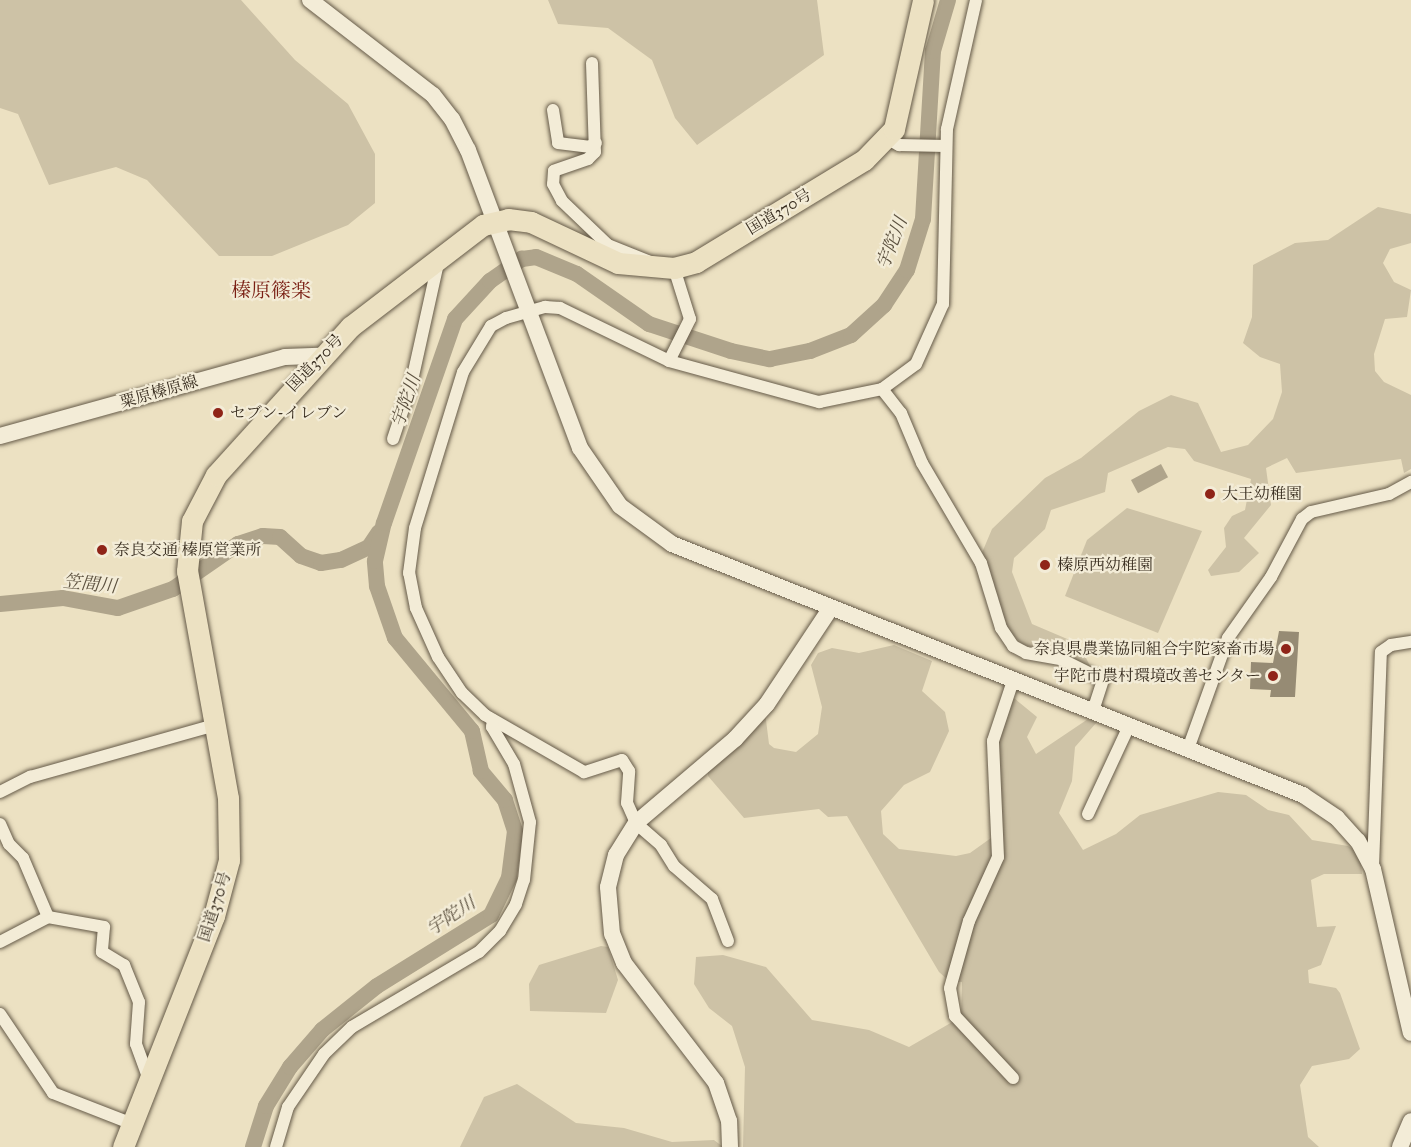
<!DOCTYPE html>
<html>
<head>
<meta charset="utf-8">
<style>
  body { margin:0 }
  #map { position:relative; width:1411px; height:1147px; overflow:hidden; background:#ece1c2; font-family:"IM FELL Great Primer","Noto Serif JP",serif }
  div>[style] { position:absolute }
  .green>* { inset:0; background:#cdc2a6 }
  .water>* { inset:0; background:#afa48b; transform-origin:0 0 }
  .river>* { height:16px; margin:-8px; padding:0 8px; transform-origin:8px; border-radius:8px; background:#afa48b }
  .building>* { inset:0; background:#968b74 }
  .roads { filter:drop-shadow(0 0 2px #655a48) drop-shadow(0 0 2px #655a48) }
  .street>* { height:12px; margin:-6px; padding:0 6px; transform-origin:6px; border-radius:6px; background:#f3ecd7 }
  .secondary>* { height:16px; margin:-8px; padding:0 8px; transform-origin:8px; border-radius:8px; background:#f3ecd7 }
  .highway>* { height:21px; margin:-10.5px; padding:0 10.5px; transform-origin:10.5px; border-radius:10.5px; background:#ece1c2 }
  .dots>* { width:16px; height:16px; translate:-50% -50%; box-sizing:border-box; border:3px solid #f3ecd7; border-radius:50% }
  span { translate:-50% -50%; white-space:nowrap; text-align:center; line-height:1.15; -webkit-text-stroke:4.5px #f3ecd7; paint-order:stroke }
  .street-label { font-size:16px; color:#382d1f }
  .poi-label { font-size:16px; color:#382d1f }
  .left { translate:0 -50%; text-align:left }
  .right { translate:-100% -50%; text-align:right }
  .water-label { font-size:18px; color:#5c513f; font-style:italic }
  .quarter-label { font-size:20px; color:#7a1f14 }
</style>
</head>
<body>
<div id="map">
  <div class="green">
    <i style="clip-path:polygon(0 0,241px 0,295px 60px,348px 104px,375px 154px,375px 203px,348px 225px,272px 256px,219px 256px,147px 180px,116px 167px,49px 185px,18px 114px,0 108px)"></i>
    <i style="clip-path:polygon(548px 0,817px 0,824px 55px,697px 145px,675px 118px,652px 60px,608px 28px,558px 24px)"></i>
    <i style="clip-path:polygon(1378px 207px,1411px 214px,1411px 243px,1390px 249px,1383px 263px,1394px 282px,1411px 290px,1407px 317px,1385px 319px,1374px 354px,1375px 371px,1384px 382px,1411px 395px,1411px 469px,1404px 473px,1401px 459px,1296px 473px,1287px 458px,1266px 468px,1271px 505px,1244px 538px,1259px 553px,1239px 572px,1211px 576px,1208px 570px,1226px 547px,1224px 528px,1232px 516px,1245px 510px,1251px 479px,1194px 461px,1185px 449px,1168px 447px,1108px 473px,1105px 492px,1051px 510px,1045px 529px,1014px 558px,1012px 572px,1032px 624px,1079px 644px,1091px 668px,1056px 652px,1023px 645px,1009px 631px,981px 555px,992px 529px,1045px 478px,1081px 458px,1139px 411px,1171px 395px,1198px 403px,1221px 452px,1248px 445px,1273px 419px,1282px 392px,1280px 364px,1260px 357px,1243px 343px,1252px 317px,1253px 265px,1295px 243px,1328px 240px)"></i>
    <i style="clip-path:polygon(1127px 508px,1202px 531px,1158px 633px,1065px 596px,1087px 540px)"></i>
    <i style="clip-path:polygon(894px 645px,932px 661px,922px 691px,945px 712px,949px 731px,930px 772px,904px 785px,881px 811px,883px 834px,899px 849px,956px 856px,970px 853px,998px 833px,990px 766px,1014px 698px,1037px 717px,1027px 737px,1036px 754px,1088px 719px,1097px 722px,1075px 747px,1072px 781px,1059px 813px,1083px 850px,1116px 834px,1140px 815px,1218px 792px,1246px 795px,1268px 810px,1289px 815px,1312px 840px,1348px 846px,1360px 854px,1362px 874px,1324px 874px,1311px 880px,1317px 927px,1336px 926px,1321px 965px,1308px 970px,1309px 983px,1336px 988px,1340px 993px,1360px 1049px,1349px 1059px,1312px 1066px,1300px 1085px,1308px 1137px,1319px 1147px,743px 1147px,745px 1067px,732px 1026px,709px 1008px,694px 984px,696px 957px,723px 955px,766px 967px,812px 1020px,869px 1030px,909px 1047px,961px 1017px,962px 982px,949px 981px,939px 972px,847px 816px,828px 817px,819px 809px,744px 818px,708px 776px,708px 769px,765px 712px,769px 744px,774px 748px,796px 752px,818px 734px,822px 707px,811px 665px,818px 653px,832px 648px,859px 653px)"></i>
    <i style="clip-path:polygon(601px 946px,608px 947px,618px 980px,606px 1013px,530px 1011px,529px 984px,539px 965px)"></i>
    <i style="clip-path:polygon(517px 1084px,576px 1123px,624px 1128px,672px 1142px,714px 1140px,723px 1147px,460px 1147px,484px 1097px)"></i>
  </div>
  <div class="water">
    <i style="left:1161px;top:464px;width:15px;height:34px;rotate:62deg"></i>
  </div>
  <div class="river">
    <i style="left:0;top:604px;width:63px;rotate:-5.4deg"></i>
    <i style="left:63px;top:598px;width:56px;rotate:10.3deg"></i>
    <i style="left:118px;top:608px;width:58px;rotate:-19.1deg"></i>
    <i style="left:173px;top:589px;width:79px;rotate:-34.7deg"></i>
    <i style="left:238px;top:544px;width:26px;rotate:-18deg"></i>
    <i style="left:263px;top:536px;width:17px;rotate:3deg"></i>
    <i style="left:280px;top:537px;width:28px;rotate:42deg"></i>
    <i style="left:301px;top:556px;width:21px;rotate:19deg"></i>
    <i style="left:321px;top:563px;width:20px;rotate:-9deg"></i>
    <i style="left:341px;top:560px;width:31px;rotate:-25deg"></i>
    <i style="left:369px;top:547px;width:18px;rotate:-56deg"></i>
    <i style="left:253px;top:1147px;width:43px;rotate:-72.4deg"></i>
    <i style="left:266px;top:1106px;width:46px;rotate:-58.4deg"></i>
    <i style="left:290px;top:1067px;width:49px;rotate:-49.1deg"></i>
    <i style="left:322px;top:1030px;width:70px;rotate:-38.7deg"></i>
    <i style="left:377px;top:986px;width:134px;rotate:-31.9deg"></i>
    <i style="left:491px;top:915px;width:41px;rotate:-64.1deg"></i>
    <i style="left:509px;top:878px;width:47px;rotate:-82.7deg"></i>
    <i style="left:515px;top:831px;width:33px;rotate:-108deg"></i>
    <i style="left:505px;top:800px;width:38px;rotate:-130deg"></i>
    <i style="left:481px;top:771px;width:41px;rotate:-102.7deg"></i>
    <i style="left:472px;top:731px;width:121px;rotate:-129.6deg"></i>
    <i style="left:395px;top:638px;width:55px;rotate:-109.1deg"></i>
    <i style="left:377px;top:586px;width:25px;rotate:-95deg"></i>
    <i style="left:375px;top:561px;width:39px;rotate:-77deg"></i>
    <i style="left:384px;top:523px;width:216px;rotate:-70.8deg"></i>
    <i style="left:455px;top:319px;width:52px;rotate:-47.4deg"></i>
    <i style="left:490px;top:281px;width:39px;rotate:-35deg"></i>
    <i style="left:522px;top:259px;width:14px;rotate:-8deg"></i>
    <i style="left:536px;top:257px;width:44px;rotate:22.5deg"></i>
    <i style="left:577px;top:274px;width:88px;rotate:34.8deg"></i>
    <i style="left:649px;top:324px;width:86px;rotate:18.2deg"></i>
    <i style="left:731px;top:351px;width:40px;rotate:12deg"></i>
    <i style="left:770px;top:359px;width:41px;rotate:-11.3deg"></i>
    <i style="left:810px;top:351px;width:44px;rotate:-21.3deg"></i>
    <i style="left:851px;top:335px;width:45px;rotate:-42.3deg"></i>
    <i style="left:884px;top:305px;width:42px;rotate:-56.7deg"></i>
    <i style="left:907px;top:270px;width:53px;rotate:-72.6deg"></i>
    <i style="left:923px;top:219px;width:168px;rotate:-86.6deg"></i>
    <i style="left:933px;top:51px;width:53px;rotate:-73.6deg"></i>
  </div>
  <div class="building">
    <i style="clip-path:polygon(1279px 631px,1299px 632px,1295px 697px,1270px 697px,1271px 690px,1250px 689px,1251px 662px,1273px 663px)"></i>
  </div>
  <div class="roads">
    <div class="street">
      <i style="left:592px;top:63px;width:89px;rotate:88.1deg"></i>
      <i style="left:595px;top:152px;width:10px;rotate:135deg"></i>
      <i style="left:588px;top:159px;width:36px;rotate:161deg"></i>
      <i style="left:554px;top:171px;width:13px;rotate:94deg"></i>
      <i style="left:553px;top:184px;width:19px;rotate:62deg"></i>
      <i style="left:562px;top:201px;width:64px;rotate:43.7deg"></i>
      <i style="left:608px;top:245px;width:43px;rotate:21.8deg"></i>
      <i style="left:553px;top:110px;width:33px;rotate:81deg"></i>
      <i style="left:558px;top:143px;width:31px;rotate:7deg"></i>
      <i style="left:589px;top:147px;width:8px;rotate:-30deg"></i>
      <i style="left:888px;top:139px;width:13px;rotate:29deg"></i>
      <i style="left:899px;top:145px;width:47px;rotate:1.2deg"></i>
      <i style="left:669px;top:361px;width:47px;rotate:-63.4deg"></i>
      <i style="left:690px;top:319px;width:53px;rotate:-107.4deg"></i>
      <i style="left:882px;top:389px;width:31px;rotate:52deg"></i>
      <i style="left:901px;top:413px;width:54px;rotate:67.2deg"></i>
      <i style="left:922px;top:463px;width:116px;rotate:59.5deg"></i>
      <i style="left:981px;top:563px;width:68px;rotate:72.9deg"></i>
      <i style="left:1001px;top:628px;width:22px;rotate:56deg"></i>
      <i style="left:1013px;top:646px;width:15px;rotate:28deg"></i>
      <i style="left:1026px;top:653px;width:36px;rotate:10deg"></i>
      <i style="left:1061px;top:659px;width:47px;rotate:26.6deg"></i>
      <i style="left:1103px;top:680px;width:33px;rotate:108deg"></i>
      <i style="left:393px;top:439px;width:57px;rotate:-71.6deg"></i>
      <i style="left:411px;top:385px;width:129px;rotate:-77.5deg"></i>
      <i style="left:1188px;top:749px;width:118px;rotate:-70.2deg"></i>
      <i style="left:1228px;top:638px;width:75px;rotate:-54.8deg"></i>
      <i style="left:1271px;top:577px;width:66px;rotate:-61.9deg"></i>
      <i style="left:1302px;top:519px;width:11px;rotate:-38deg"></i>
      <i style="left:1311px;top:512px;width:80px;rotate:-13deg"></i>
      <i style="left:1389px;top:494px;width:25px;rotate:-29deg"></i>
      <i style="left:0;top:792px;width:34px;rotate:-27deg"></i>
      <i style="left:30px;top:777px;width:189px;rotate:-15.7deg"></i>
      <i style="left:1088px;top:814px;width:97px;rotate:-65deg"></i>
      <i style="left:0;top:824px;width:22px;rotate:66deg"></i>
      <i style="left:9px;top:844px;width:20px;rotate:45deg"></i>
      <i style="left:23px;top:858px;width:64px;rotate:67deg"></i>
      <i style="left:1373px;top:867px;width:215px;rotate:-87.9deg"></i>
      <i style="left:1381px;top:652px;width:12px;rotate:-35deg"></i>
      <i style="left:1391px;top:645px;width:20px;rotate:-9deg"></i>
      <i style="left:728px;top:941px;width:45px;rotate:-110.9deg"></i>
      <i style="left:712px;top:899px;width:50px;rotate:-139deg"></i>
      <i style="left:674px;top:866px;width:25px;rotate:-122deg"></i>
      <i style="left:661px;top:845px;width:33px;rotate:-139deg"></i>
      <i style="left:636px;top:823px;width:22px;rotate:-114deg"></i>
      <i style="left:627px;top:803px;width:32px;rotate:-86deg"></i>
      <i style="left:629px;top:771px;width:13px;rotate:-122deg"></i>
      <i style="left:622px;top:760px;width:40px;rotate:162deg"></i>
      <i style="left:584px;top:772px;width:114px;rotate:-150.1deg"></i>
      <i style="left:485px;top:715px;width:32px;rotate:-136deg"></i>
      <i style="left:462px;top:693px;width:43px;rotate:-123.7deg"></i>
      <i style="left:438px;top:657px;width:54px;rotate:-114.2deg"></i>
      <i style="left:416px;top:608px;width:36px;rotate:-101deg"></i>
      <i style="left:409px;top:573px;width:45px;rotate:-82.4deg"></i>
      <i style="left:415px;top:528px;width:163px;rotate:-72.9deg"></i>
      <i style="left:463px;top:372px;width:54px;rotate:-58.7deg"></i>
      <i style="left:491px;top:326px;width:17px;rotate:-28deg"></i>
      <i style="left:506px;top:318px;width:41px;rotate:-15.8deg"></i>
      <i style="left:545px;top:307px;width:15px;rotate:4deg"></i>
      <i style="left:560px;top:308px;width:121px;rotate:25.9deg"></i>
      <i style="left:669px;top:361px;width:156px;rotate:15.3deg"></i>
      <i style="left:819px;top:402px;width:64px;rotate:-11.7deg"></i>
      <i style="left:882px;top:389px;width:42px;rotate:-36.3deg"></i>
      <i style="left:916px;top:364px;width:66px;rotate:-65.8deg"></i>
      <i style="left:943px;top:304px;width:175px;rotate:-88.7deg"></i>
      <i style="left:947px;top:129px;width:132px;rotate:-77.3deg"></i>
      <i style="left:0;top:942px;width:54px;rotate:-27.5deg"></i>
      <i style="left:48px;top:917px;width:57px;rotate:10.1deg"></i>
      <i style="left:104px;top:927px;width:25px;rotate:95deg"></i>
      <i style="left:102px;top:952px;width:26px;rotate:31deg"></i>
      <i style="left:124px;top:965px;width:40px;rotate:68deg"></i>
      <i style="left:139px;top:1002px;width:42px;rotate:94.1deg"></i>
      <i style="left:136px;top:1044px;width:37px;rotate:70deg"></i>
      <i style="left:0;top:1014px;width:95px;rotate:56.1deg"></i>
      <i style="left:53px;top:1093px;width:83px;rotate:21.3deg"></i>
      <i style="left:1013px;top:1078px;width:85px;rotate:-133.1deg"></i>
      <i style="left:955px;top:1016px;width:28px;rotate:-100deg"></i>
      <i style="left:950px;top:988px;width:70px;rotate:-74.2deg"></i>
      <i style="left:969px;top:921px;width:70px;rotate:-65.6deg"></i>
      <i style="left:998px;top:857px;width:116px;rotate:-92.5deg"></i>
      <i style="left:993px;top:741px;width:63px;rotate:-71.6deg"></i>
      <i style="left:276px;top:1147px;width:42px;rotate:-73.3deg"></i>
      <i style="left:288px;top:1107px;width:64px;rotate:-55.8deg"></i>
      <i style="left:324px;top:1054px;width:39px;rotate:-44deg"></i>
      <i style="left:352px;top:1027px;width:147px;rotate:-30.6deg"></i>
      <i style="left:479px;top:952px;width:30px;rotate:-45deg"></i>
      <i style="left:500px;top:931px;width:31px;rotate:-59deg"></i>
      <i style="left:516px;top:904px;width:25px;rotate:-72deg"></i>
      <i style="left:524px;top:880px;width:58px;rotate:-84.1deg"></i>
      <i style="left:530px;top:822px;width:60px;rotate:-105.4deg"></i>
      <i style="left:514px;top:764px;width:43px;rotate:-120.7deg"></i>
      <i style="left:492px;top:727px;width:7px;rotate:-82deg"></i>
    </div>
    <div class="secondary">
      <i style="left:310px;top:0;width:155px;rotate:37.7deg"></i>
      <i style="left:433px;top:95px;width:31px;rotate:52deg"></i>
      <i style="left:452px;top:119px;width:35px;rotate:63deg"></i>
      <i style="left:468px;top:150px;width:318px;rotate:69.4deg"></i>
      <i style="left:580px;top:448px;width:70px;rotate:55.4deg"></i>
      <i style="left:620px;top:506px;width:64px;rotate:36.2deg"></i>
      <i style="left:672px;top:544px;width:679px;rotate:21.69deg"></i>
      <i style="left:1303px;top:795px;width:41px;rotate:34.1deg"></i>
      <i style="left:1337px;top:818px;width:31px;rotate:48deg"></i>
      <i style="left:1358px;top:841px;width:32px;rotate:62deg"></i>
      <i style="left:1373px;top:869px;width:168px;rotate:77deg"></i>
      <i style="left:0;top:436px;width:296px;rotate:-15.5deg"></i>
      <i style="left:285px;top:357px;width:34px;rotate:-2deg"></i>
      <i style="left:730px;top:1147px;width:26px;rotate:-92deg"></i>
      <i style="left:729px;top:1121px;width:40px;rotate:-108.9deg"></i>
      <i style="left:716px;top:1083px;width:151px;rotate:-127.5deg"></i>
      <i style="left:624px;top:963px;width:31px;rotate:-112deg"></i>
      <i style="left:612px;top:934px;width:47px;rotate:-94.9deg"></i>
      <i style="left:608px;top:887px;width:33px;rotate:-76deg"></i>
      <i style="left:616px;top:855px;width:38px;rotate:-58deg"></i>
      <i style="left:636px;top:823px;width:130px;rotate:-40.3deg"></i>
      <i style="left:735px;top:739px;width:47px;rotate:-47.6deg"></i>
      <i style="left:767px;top:704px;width:114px;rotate:-56.4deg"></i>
      <i style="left:1400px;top:1147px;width:28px;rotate:-67deg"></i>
    </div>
    <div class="highway">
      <i style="left:123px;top:1147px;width:248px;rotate:-68.5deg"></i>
      <i style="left:214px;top:916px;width:58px;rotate:-75deg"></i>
      <i style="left:229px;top:860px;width:62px;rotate:-90.9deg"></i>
      <i style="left:228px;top:798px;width:231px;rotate:-100.2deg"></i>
      <i style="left:187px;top:571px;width:50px;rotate:-84.3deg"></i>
      <i style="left:192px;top:521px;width:52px;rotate:-62.4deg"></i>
      <i style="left:216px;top:475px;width:200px;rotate:-47.8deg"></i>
      <i style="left:350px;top:327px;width:168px;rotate:-37.5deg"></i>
      <i style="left:483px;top:225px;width:26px;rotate:-13deg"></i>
      <i style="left:508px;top:219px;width:23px;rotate:7deg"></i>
      <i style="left:531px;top:222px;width:96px;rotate:25.2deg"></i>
      <i style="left:618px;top:263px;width:56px;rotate:5.1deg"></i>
      <i style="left:674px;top:268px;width:23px;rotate:-15deg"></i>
      <i style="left:696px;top:262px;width:197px;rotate:-31.3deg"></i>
      <i style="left:864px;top:160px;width:43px;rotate:-45.9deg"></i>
      <i style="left:894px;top:129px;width:132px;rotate:-77.3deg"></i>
    </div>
  </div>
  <div class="dots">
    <i style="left:218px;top:413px;background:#8f2418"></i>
    <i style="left:1210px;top:494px;background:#8f2418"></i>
    <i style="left:102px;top:550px;background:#8f2418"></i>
    <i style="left:1045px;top:565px;background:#8f2418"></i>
    <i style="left:1286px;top:649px;background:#8f2418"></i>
    <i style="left:1273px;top:676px;background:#8f2418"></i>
  </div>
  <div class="street-label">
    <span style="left:779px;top:212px;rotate:-31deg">国道370号</span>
    <span style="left:315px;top:363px;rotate:-46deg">国道370号</span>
    <span style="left:159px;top:392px;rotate:-16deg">粟原榛原線</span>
    <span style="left:215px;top:907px;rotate:-72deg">国道370号</span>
  </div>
  <div class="poi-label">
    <span class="left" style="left:230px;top:413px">セブン-イレブン</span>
    <span class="left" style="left:1222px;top:494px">大王幼稚園</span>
    <span class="left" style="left:114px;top:550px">奈良交通 榛原営業所</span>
    <span class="left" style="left:1057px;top:565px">榛原西幼稚園</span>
    <span class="right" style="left:1274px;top:649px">奈良県農業協同組合宇陀家畜市場</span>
    <span class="right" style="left:1261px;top:676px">宇陀市農村環境改善センター</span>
  </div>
  <div class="water-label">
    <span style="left:892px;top:243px;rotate:-69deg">宇陀川</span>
    <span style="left:406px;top:401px;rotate:-71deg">宇陀川</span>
    <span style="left:90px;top:584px;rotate:6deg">笠間川</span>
    <span style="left:451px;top:916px;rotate:-34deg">宇陀川</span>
  </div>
  <div class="quarter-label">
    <span style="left:271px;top:290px">榛原篠楽</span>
  </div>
</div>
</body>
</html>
